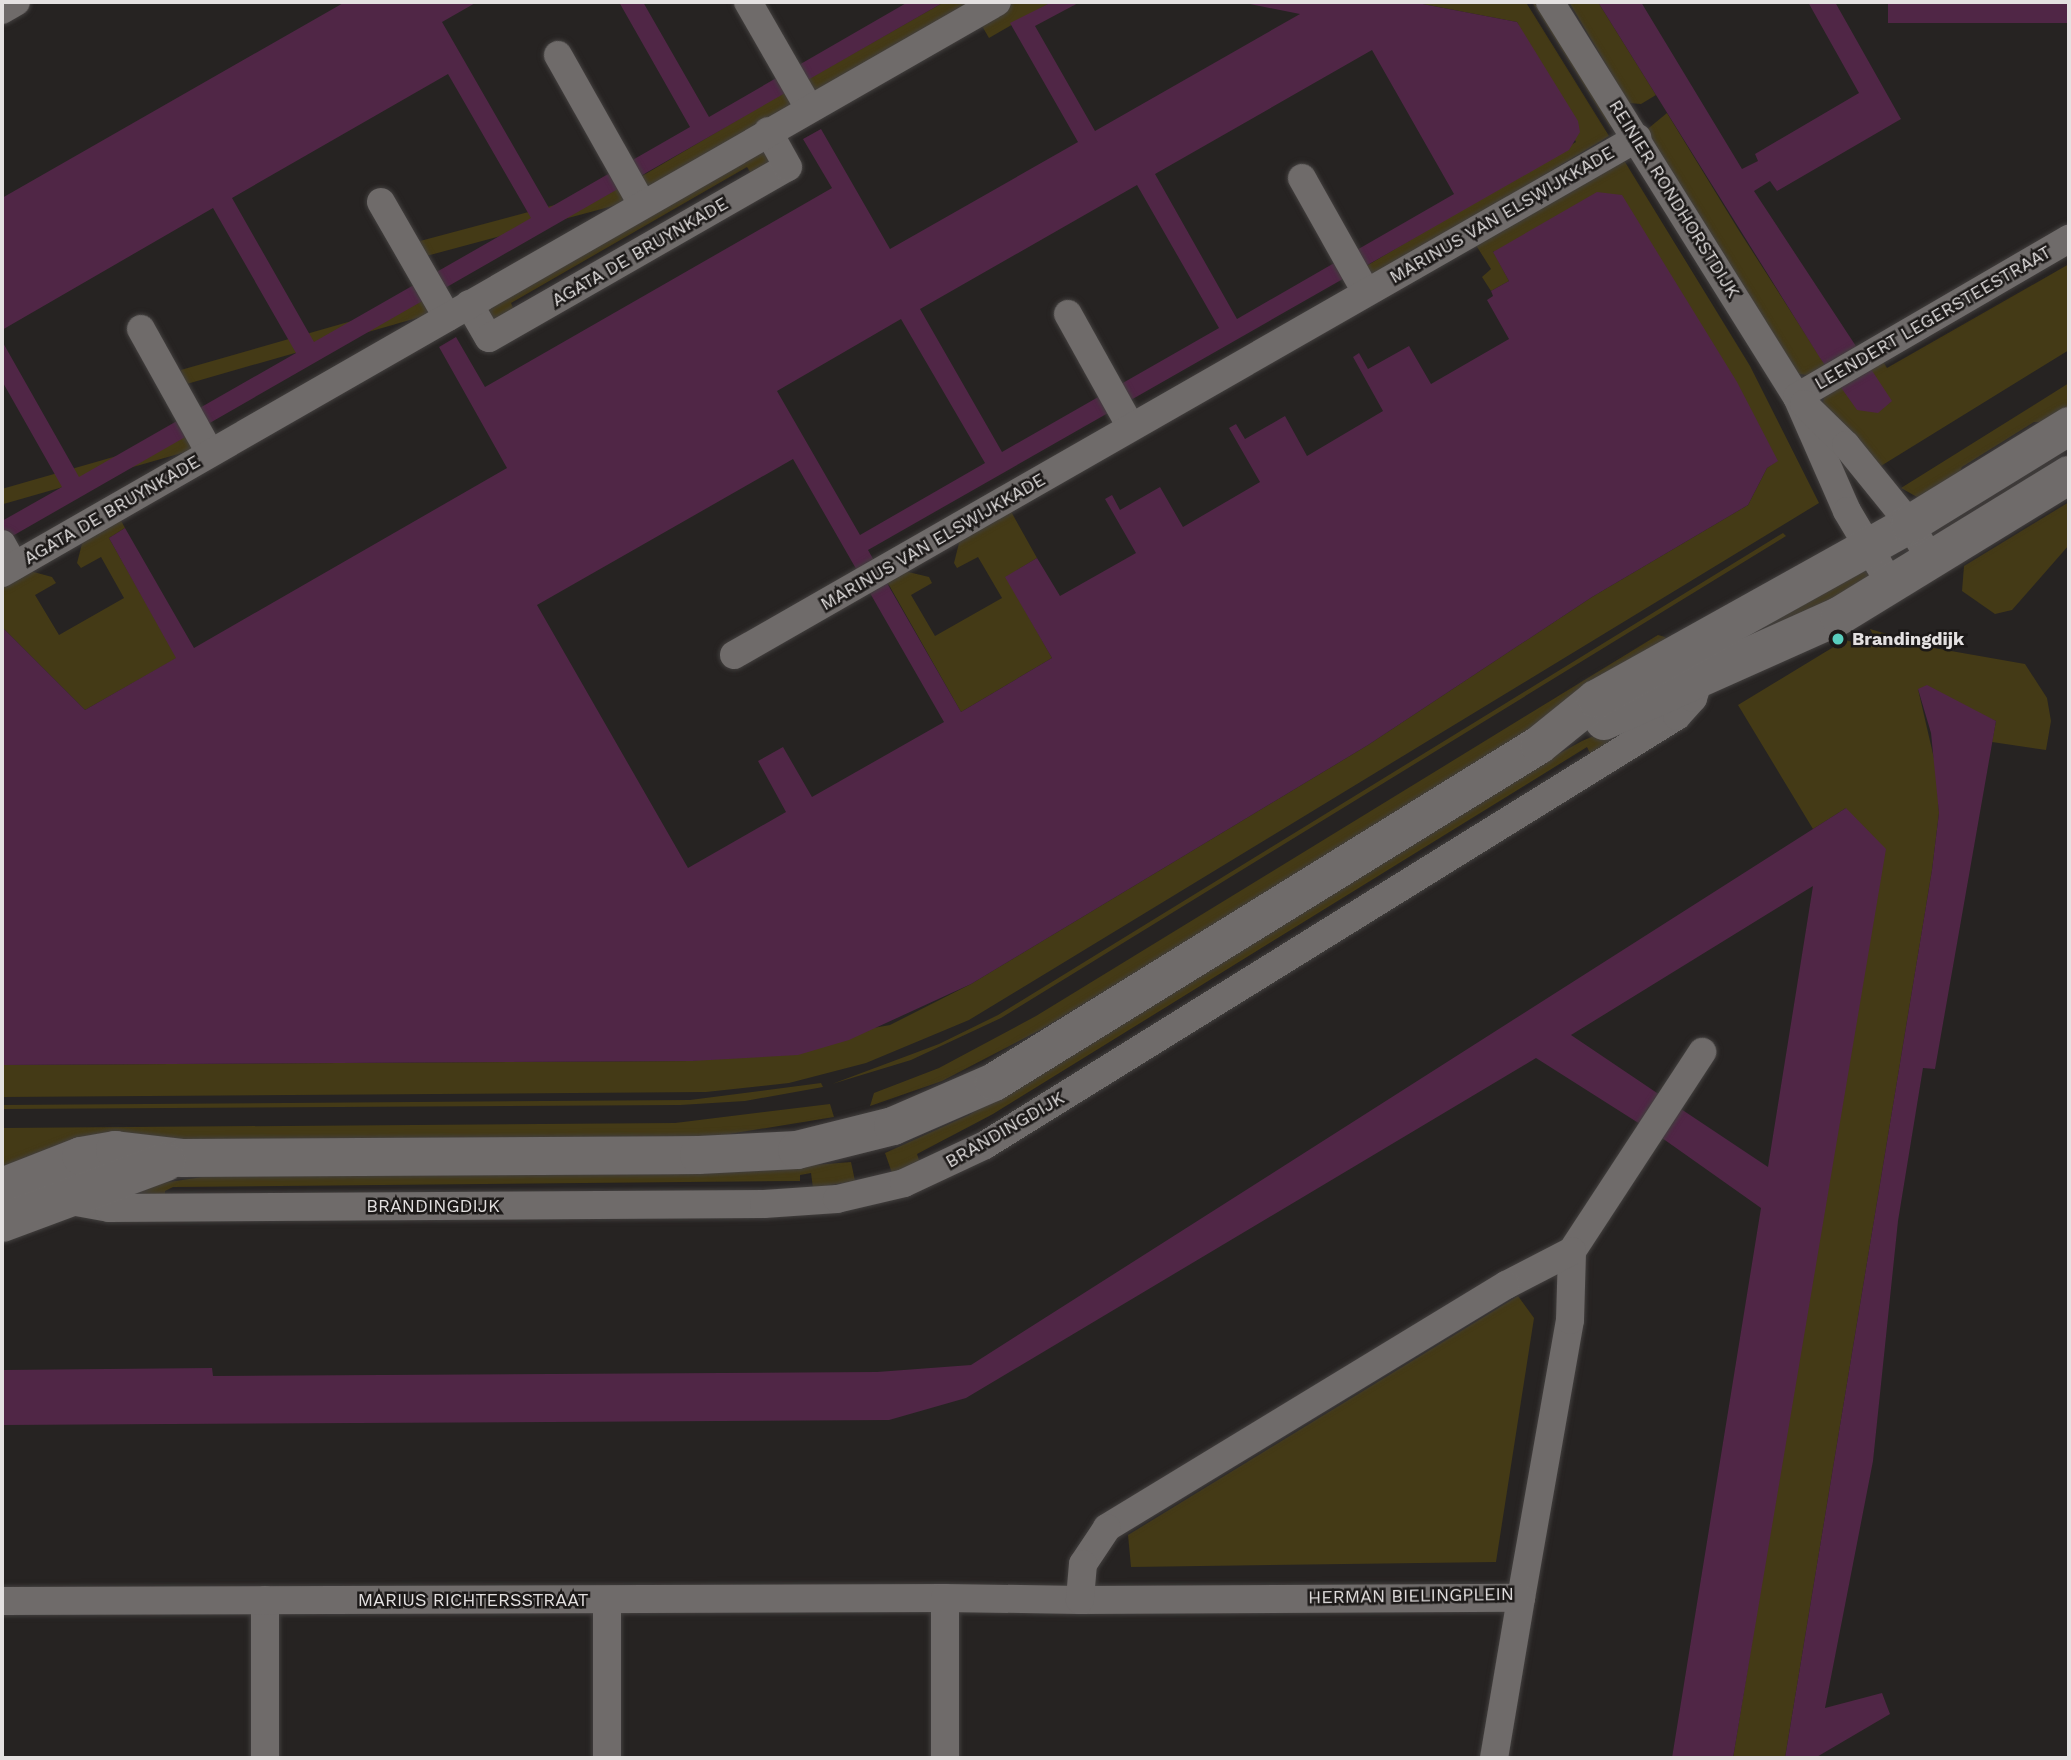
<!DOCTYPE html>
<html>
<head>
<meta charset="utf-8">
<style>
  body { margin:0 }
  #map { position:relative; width:2071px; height:1760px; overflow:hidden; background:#262322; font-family:"Work Sans",sans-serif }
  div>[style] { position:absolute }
  .green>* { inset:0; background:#443a16; transform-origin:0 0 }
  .water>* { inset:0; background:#502646; transform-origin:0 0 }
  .roads { filter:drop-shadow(0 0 2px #423f3e) drop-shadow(0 0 2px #423f3e) }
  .street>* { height:28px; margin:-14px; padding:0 14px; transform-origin:14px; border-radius:14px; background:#6f6b6a }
  .secondary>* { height:38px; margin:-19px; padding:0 19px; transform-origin:19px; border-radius:19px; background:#6f6b6a }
  .dots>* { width:19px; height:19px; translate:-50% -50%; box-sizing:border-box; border:4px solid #1c1918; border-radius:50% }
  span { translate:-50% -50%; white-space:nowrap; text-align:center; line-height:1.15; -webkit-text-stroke:5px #1c1918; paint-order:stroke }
  .street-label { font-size:18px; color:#e4e1e1 }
  .poi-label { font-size:18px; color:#e4e1e1; font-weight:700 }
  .left { translate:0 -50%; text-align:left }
  .frame { position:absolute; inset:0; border:4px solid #e4e1e1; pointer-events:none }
</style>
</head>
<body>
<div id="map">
  <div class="green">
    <i style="clip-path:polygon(944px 2px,975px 2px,814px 94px,803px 82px)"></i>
    <i style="clip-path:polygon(1010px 2px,1050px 3px,989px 38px,982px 26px)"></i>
    <i style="clip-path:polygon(1412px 2px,1527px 4px,1609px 136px,1372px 278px,1363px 268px,1576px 142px,1517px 22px)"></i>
    <i style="clip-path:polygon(1532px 2px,1538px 2px,1612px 123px,1610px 127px)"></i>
    <i style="clip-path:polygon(1569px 2px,1598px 2px,1656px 95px,1641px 104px,1629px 103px)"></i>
    <i style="clip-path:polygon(788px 90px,793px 106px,647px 190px,637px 179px)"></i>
    <i style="clip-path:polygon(1667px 113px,1738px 229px,1827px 368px,1813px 376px,1799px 374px,1644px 132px)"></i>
    <i style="clip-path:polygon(756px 148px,770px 154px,769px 164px,752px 175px,747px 167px,511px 303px,514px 310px,492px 320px,485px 307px)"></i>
    <i style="clip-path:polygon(1625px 162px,1750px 366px,1819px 503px,969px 1020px,866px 1063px,789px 1083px,706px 1092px,2px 1097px,2px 1065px,692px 1061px,890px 1025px,971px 984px,1368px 745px,1592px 597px,1748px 505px,1767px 468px,1777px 461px,1493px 251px,1509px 281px,1491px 291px,1482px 277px,1491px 269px,1474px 242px,1612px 163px)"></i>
    <i style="left:622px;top:187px;width:16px;height:210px;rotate:75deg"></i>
    <i style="clip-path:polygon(2069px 264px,2069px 350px,1876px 469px,1823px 404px,1824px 394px,1882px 360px,1887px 368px)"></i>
    <i style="left:425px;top:300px;width:15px;height:254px;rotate:74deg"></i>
    <i style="clip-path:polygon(2069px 383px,2069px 414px,2058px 422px,2034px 422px,1962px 467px,1952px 488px,1935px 495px,1917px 497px,1901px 488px)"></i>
    <i style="left:190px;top:435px;width:15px;height:210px;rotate:74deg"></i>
    <i style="clip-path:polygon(2069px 502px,2069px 545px,2012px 610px,1995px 614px,1962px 591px,1964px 566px)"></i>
    <i style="clip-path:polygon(1009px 508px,1037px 558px,1006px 577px,1052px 658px,961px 712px,885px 578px,900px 570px,929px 577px,932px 583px,911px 595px,935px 636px,1002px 598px,978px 557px,957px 568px,954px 563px,961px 535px)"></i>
    <i style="clip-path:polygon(117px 513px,125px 528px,109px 538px,177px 658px,85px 710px,2px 627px,2px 581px,23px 569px,52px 577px,56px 583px,35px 595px,59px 635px,124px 598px,101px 557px,81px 568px,77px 563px,85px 532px)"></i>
    <i style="clip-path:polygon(1783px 533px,1786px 536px,1001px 1018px,911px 1060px,832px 1084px,939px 1044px,998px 1015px)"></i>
    <i style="clip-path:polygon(1866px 569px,1872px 576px,1870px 585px,1698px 657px)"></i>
    <i style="clip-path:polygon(1870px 629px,1934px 648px,2025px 664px,2047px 698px,2051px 721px,2046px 750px,1992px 742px,1996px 721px,1918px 689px,1936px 767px,1939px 813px,1932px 870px,1785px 1758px,1733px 1758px,1838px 1114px,1846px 808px,1813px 829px,1738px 705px,1845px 640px,1861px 644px,1874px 637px)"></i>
    <i style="clip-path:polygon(1658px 635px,1665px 637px,1671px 648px,1042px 1029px,942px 1081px,870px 1106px,874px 1093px,939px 1068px,1036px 1016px)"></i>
    <i style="clip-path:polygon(1670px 703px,1593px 759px,1587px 747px,993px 1114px,917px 1154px,920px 1163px,892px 1173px,885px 1153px,969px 1115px,1520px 775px,1582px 741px)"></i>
    <i style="clip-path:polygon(821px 1083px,823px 1087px,745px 1101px,680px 1105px,2px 1109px,2px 1105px,690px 1100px)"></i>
    <i style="clip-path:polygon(830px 1104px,834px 1117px,723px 1135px,2px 1176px,2px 1128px,675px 1123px)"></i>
    <i style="clip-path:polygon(851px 1162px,855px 1181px,813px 1188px,811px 1173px,800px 1175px,800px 1181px,173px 1187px,165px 1191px,165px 1198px,131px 1199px,128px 1188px,223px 1174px,752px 1170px)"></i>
    <i style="clip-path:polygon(1518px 1296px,1534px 1318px,1496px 1562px,1131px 1567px,1128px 1535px)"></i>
  </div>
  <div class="water">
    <i style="clip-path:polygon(evenodd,345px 2px,477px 2px,442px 22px,549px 208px,690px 127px,619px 2px,643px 2px,709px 117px,908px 2px,944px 2px,2px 542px,2px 521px,62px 487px,2px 381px,2px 341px,79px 477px,296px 353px,213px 208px,2px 330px,2px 198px,345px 2px,448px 74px,531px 218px,314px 342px,232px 198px,448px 74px)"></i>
    <i style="clip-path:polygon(evenodd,1052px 2px,1080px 2px,1035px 26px,1095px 131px,1300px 14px,1240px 2px,1412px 2px,1517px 22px,1578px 121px,1580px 132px,1569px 150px,868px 550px,961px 712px,1052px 658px,1005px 577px,1037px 558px,1060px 596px,1136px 553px,1105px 499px,1112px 495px,1120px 510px,1160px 487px,1183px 527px,1260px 482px,1229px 428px,1236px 424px,1245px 439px,1285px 416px,1307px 456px,1383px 411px,1353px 357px,1359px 353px,1368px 369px,1409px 346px,1431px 384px,1509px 339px,1487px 300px,1493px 296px,1491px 291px,1509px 281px,1493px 252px,1597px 192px,1622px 195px,1737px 382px,1778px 461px,1767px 468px,1748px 505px,1592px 597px,1368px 745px,971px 984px,849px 1040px,798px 1055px,692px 1061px,2px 1065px,2px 627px,85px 710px,176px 658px,109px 538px,125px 528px,194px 648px,507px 468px,439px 347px,456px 337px,485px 387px,832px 188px,803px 139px,821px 129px,890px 249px,1078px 142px,1010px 23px,1052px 2px,1372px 50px,1454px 194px,1237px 319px,1155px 174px,1372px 50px,1052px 2px,1137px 185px,1219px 328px,1002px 452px,920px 309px,1137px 185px,1052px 2px,901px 319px,985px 463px,860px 535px,777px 391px,901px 319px,1052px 2px,793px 459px,944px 722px,812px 797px,783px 747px,758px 761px,786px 812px,688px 868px,537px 605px,793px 459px)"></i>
    <i style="clip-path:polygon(1598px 2px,1641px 2px,1742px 169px,1758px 161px,1755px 154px,1859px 93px,1808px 2px,1835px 2px,1901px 119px,1777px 191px,1770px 181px,1754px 191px,1892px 401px,1878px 413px,1857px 410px,1820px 358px)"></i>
    <i style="left:2069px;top:4px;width:19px;height:181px;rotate:90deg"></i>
    <i style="clip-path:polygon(1927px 685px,1996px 721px,1935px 1069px,1923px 1068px,1898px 1221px,1873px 1461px,1825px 1708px,1882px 1693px,1890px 1714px,1815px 1758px,1785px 1758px,1932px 870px,1939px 813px,1931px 733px,1918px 689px)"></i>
    <i style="clip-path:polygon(1846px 808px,1886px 849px,1733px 1758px,1672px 1758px,1761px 1208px,1662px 1138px,1681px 1109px,1768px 1167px,1813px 886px,1571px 1035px,1660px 1095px,1640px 1124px,1536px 1058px,966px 1398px,889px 1420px,2px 1425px,2px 1370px,212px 1368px,213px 1376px,877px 1372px,971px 1365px)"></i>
  </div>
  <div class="roads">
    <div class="street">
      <i style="left:748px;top:2px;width:122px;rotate:60.1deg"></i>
      <i style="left:1550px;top:2px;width:466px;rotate:58deg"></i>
      <i style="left:1797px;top:397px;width:124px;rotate:66.3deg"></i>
      <i style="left:1847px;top:511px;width:86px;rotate:59.3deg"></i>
      <i style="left:2px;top:10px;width:16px;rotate:-30deg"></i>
      <i style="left:558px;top:55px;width:171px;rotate:60.6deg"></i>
      <i style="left:1302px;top:178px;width:131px;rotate:60.7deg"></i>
      <i style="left:381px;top:202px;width:133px;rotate:60.1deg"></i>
      <i style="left:469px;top:304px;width:39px;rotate:60deg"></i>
      <i style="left:489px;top:338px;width:344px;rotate:-29.8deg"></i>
      <i style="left:788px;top:167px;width:41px;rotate:-119.1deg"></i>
      <i style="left:1068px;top:314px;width:129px;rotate:60.9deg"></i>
      <i style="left:141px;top:329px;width:142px;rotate:60.9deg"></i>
      <i style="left:1797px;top:397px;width:315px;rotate:-30.2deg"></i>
      <i style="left:1804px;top:404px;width:59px;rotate:44.3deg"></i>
      <i style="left:1846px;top:445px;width:102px;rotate:51deg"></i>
      <i style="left:1910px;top:524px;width:43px;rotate:60.4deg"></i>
      <i style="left:2px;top:544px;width:25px;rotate:61deg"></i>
      <i style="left:2px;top:573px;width:1147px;rotate:-29.85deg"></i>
      <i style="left:734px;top:655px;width:1041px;rotate:-29.79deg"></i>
      <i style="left:65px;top:1200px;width:45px;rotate:10.3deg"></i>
      <i style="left:109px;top:1208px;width:655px;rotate:-0.35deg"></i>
      <i style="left:764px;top:1204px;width:73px;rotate:-3.9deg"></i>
      <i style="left:837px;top:1199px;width:69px;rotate:-13.4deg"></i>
      <i style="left:904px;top:1183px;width:89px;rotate:-25.1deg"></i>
      <i style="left:985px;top:1145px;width:814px;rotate:-31.8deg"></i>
      <i style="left:1677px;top:716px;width:24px;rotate:-48deg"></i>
      <i style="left:1693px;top:698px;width:20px;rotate:-72deg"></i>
      <i style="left:1572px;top:1251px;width:238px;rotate:-56.8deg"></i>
      <i style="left:265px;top:1600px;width:158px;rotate:90deg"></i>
      <i style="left:2px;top:1601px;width:943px;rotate:-0.18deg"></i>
      <i style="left:945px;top:1598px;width:135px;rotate:0.8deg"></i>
      <i style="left:1080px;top:1600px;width:441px;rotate:-0.3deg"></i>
      <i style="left:1521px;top:1598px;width:282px;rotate:-80deg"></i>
      <i style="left:1570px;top:1320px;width:69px;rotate:-88.3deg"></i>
      <i style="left:1572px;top:1251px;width:74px;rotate:152.7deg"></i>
      <i style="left:1506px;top:1285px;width:467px;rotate:148.7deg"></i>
      <i style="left:1107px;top:1528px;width:43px;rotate:123.7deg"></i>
      <i style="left:1083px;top:1564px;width:36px;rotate:95deg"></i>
      <i style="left:607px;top:1758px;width:158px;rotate:-90deg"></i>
      <i style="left:945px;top:1758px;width:160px;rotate:-90deg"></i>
      <i style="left:1494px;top:1758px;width:162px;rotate:-80.4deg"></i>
    </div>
    <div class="secondary">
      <i style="left:1604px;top:721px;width:257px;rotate:-24.1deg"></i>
      <i style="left:1839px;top:616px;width:270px;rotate:-31.5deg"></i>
      <i style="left:2px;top:1187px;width:85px;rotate:-21.4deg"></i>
      <i style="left:81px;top:1156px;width:35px;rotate:-10deg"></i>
      <i style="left:115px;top:1150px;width:67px;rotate:6.8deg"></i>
      <i style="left:182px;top:1158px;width:517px;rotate:-0.33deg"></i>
      <i style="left:699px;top:1155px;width:98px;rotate:-2.9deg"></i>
      <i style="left:797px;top:1150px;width:99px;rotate:-14deg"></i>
      <i style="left:893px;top:1126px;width:110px;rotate:-23.5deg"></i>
      <i style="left:994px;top:1082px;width:641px;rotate:-31.73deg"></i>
      <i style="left:1539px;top:745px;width:73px;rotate:-38.9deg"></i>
      <i style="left:1596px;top:699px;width:359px;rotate:-29.1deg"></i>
      <i style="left:1910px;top:524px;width:187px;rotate:-31.6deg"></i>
      <i style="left:2px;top:1223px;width:175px;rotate:-20.4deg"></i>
    </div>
  </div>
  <div class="dots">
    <i style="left:1838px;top:639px;background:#59cebe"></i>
  </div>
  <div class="street-label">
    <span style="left:1674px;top:199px;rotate:58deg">REINIER RONDHORSTDIJK</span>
    <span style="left:1502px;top:215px;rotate:-30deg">MARINUS VAN ELSWIJKKADE</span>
    <span style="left:640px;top:252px;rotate:-30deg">AGATA DE BRUYNKADE</span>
    <span style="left:1933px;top:318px;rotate:-30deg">LEENDERT LEGERSTEESTRAAT</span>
    <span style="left:112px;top:510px;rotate:-30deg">AGATA DE BRUYNKADE</span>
    <span style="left:933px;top:542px;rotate:-30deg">MARINUS VAN ELSWIJKKADE</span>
    <span style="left:1005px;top:1130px;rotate:-30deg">BRANDINGDIJK</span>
    <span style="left:433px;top:1206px">BRANDINGDIJK</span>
    <span style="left:1411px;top:1596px;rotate:-1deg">HERMAN BIELINGPLEIN</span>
    <span style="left:473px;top:1600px">MARIUS RICHTERSSTRAAT</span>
  </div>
  <div class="poi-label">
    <span class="left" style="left:1852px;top:639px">Brandingdijk</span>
  </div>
  <div class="frame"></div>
</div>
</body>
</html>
